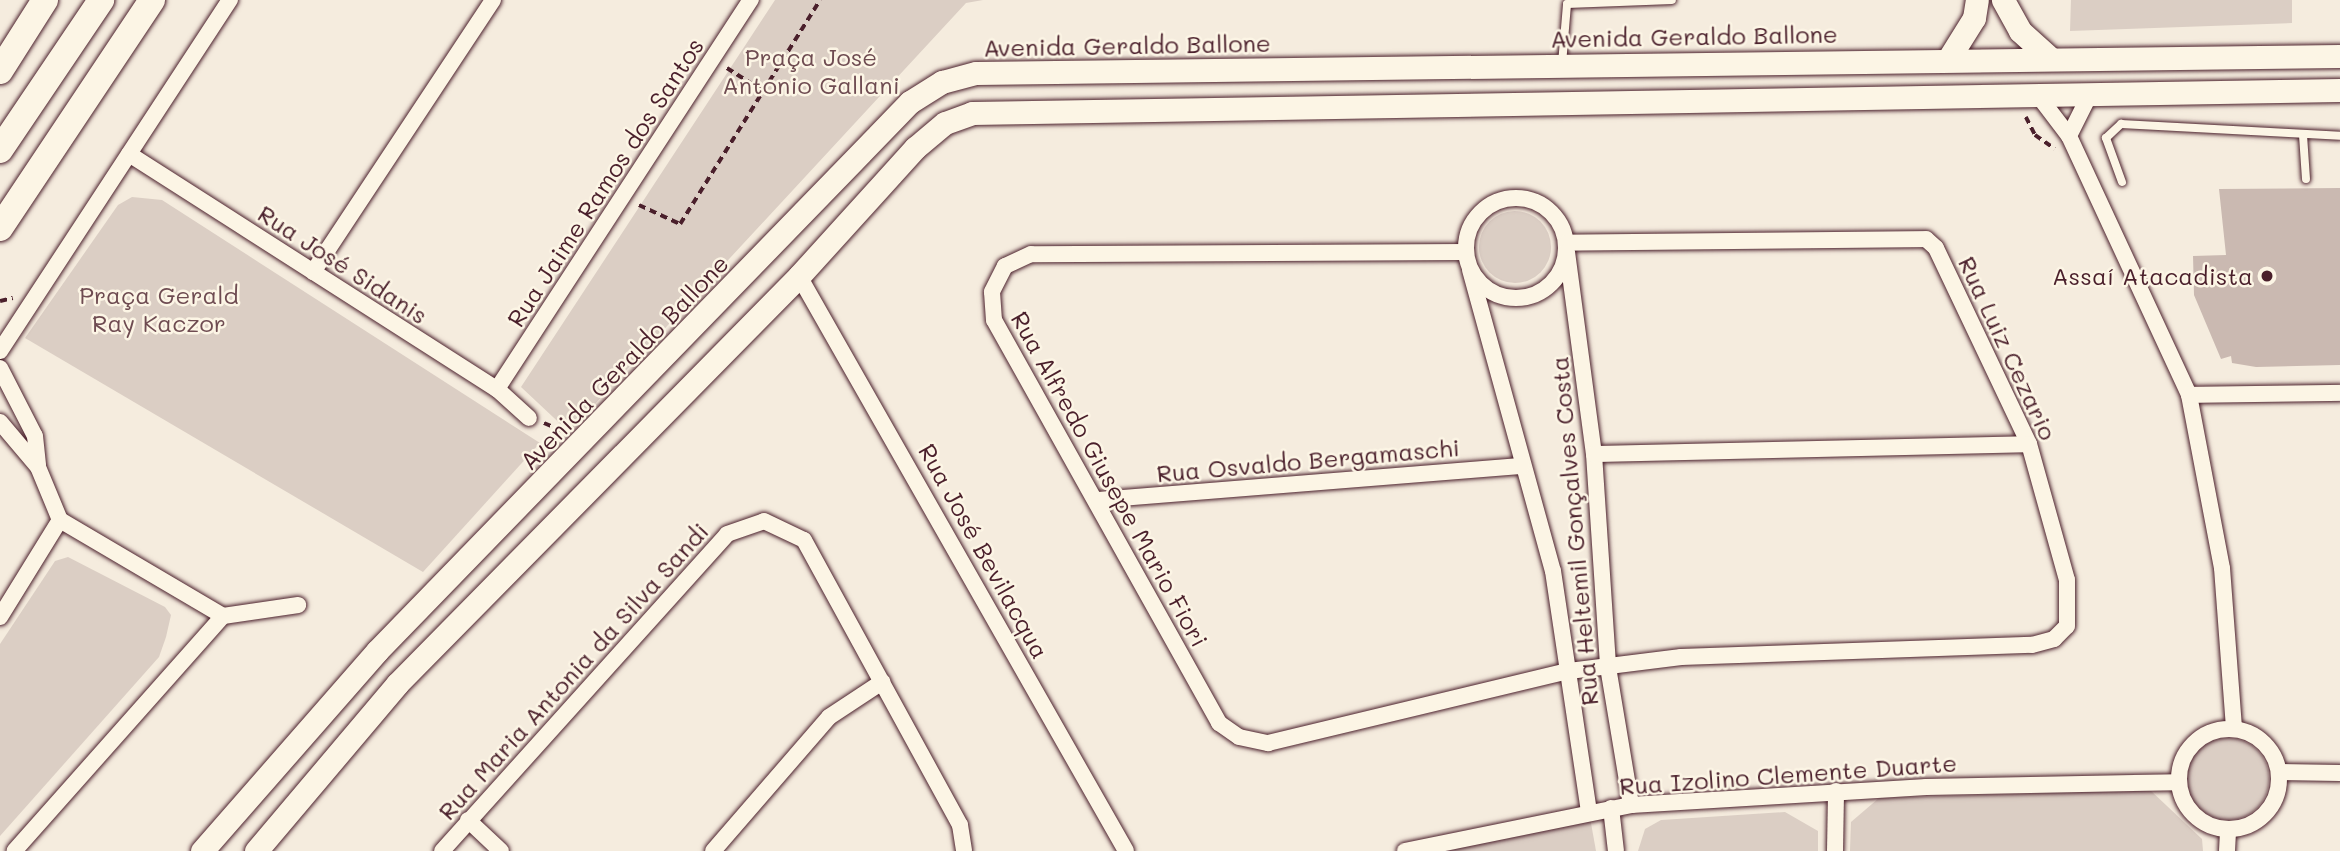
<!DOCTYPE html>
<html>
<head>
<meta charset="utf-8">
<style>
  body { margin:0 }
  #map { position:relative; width:2340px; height:851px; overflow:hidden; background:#f5ecde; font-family:Mali,sans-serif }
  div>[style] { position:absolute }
  .green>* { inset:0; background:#dbcec4 }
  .round { border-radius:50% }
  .building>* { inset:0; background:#cab9b1 }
  .path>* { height:3.5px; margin-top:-1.75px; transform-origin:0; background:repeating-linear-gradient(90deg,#4a1f2b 0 7px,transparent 0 12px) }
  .roads { filter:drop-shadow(0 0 2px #4a1f2b) drop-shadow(0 0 2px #4a1f2b) }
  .lane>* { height:8px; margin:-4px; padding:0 4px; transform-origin:4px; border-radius:4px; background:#fcf5e5 }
  .street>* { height:16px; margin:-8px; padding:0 8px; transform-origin:8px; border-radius:8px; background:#fcf5e5 }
  .street>.ring { margin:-8px; padding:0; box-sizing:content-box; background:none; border:16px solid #fcf5e5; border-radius:50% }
  .secondary>* { height:23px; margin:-11.5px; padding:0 11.5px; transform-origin:11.5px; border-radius:11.5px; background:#fcf5e5 }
  .primary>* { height:26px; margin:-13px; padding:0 13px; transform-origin:13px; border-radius:13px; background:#fcf5e5 }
  .dots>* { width:19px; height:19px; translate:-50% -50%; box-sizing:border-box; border:4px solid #fcf5e5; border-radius:50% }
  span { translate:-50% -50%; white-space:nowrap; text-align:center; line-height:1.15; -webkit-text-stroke:5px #fcf5e5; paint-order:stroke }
  .street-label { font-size:24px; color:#4a1f2b }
  .park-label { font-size:24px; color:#6e4b51 }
  .poi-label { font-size:24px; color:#4a1f2b }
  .right { translate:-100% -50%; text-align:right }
</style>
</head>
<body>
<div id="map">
  <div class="green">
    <i style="clip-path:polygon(775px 0,983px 0,966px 3px,569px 432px,521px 387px)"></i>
    <i style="clip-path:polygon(2071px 0,2292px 0,2292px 23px,2070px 31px)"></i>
    <i style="clip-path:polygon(132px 197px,162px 200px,540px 443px,423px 572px,25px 338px,118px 205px)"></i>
    <i class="round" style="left:1479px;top:211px;width:72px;height:72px"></i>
    <i style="clip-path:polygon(68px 557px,165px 607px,171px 615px,166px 637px,159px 657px,0 836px,0 644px,55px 561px)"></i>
    <i class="round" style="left:2187px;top:738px;width:82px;height:82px"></i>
    <i style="clip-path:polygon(2150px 790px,2202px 839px,2203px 851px,1850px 851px,1851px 822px,1879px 798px)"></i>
    <i style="clip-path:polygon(1589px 812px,1596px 851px,1448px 851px)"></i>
    <i style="clip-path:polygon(1785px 812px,1818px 831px,1818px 851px,1638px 851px,1645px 829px,1661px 820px)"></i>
  </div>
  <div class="building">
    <i style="clip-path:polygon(2340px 188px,2340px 365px,2256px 367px,2232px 363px,2231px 356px,2221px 359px,2194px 295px,2193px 256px,2226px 255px,2219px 189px)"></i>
  </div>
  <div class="path">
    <i style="left:727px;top:68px;width:43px;rotate:32.6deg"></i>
    <i style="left:2026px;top:117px;width:20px;rotate:63deg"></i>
    <i style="left:2035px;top:135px;width:24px;rotate:35deg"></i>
    <i style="left:639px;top:205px;width:45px;rotate:24.9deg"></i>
    <i style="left:680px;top:224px;width:264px;rotate:-58deg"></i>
    <i style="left:0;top:301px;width:13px;rotate:-13deg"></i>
    <i style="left:544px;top:423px;width:21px;rotate:23deg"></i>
  </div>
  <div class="roads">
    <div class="lane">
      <i style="left:1562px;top:64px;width:60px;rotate:-85.2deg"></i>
      <i style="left:1567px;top:4px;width:105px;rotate:-2.2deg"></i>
      <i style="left:2303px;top:135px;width:44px;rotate:86.1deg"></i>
      <i style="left:2122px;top:182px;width:47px;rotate:-110deg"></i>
      <i style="left:2106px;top:138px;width:21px;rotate:-43deg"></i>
      <i style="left:2121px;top:124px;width:219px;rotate:3.1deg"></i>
    </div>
    <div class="street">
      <i style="left:2037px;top:94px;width:53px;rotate:52.7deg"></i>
      <i style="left:2069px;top:136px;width:285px;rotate:65.1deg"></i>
      <i style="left:2189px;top:395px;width:176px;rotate:79.2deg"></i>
      <i style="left:2222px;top:568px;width:160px;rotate:85.7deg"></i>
      <i style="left:2069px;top:136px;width:47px;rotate:-63.4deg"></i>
      <i style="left:129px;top:154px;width:437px;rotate:32.6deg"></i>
      <i style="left:497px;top:389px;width:43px;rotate:42.2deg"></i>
      <i class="ring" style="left:1466px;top:198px;width:84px;height:84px"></i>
      <i style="left:1466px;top:252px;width:435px;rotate:179.7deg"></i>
      <i style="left:1031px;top:254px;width:29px;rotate:155deg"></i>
      <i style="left:1005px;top:266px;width:29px;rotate:117deg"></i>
      <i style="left:992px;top:292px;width:28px;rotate:86deg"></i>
      <i style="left:994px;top:320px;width:462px;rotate:60.8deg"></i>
      <i style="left:1219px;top:723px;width:24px;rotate:35deg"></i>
      <i style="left:1239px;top:737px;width:30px;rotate:12deg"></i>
      <i style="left:1268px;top:743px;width:309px;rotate:-13.5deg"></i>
      <i style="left:1569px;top:671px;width:113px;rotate:-7.1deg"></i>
      <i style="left:1681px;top:657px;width:351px;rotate:-2deg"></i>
      <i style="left:2032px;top:645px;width:23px;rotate:-15deg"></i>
      <i style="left:2054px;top:639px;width:18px;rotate:-45deg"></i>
      <i style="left:2067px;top:626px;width:46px;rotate:-90deg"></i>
      <i style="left:2067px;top:580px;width:141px;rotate:-105.6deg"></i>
      <i style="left:2029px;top:444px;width:217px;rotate:-115.4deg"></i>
      <i style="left:1936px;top:248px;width:13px;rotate:-138deg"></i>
      <i style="left:1926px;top:239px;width:359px;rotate:179.4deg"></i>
      <i style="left:1567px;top:252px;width:204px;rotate:82.4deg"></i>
      <i style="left:1594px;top:454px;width:213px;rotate:86.2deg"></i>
      <i style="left:1608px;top:667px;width:140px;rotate:80.5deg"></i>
      <i style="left:1470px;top:270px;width:312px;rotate:74.6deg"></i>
      <i style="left:1553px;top:571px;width:244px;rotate:81.5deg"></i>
      <i style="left:313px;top:272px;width:326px;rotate:-56.5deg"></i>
      <i style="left:799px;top:276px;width:661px;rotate:60.37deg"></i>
      <i style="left:0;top:351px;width:420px;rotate:-56.8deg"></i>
      <i style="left:0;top:368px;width:76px;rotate:62.8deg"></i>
      <i style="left:35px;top:436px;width:29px;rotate:84deg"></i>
      <i style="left:497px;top:389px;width:465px;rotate:-56.9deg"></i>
      <i style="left:2189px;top:395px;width:151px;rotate:-0.8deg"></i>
      <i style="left:0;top:422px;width:59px;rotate:49.8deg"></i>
      <i style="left:38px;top:467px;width:57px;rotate:67.5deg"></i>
      <i style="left:60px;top:520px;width:189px;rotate:30.5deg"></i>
      <i style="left:223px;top:616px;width:314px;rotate:131.6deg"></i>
      <i style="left:1594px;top:454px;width:435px;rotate:-1.3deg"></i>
      <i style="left:1097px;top:500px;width:426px;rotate:-4.6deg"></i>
      <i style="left:223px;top:616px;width:76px;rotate:-8.3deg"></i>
      <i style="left:0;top:617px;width:114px;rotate:-58.3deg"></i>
      <i class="ring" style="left:2179px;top:729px;width:84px;height:84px"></i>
      <i style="left:2279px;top:772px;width:61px;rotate:0.9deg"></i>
      <i style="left:1611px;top:808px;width:43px;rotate:83.4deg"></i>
      <i style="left:468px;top:820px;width:45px;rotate:43.2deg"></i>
      <i style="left:442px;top:851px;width:426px;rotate:-48deg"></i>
      <i style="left:727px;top:534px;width:39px;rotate:-19deg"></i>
      <i style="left:764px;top:521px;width:44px;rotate:25.4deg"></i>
      <i style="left:804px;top:540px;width:325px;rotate:61.3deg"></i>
      <i style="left:960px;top:825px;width:26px;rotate:81deg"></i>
      <i style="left:713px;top:851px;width:177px;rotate:-49.1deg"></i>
      <i style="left:829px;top:717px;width:64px;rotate:-33.4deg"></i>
      <i style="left:1405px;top:851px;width:231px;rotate:-11.5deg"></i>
      <i style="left:1631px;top:805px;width:296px;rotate:-3.5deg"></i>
      <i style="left:1926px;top:787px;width:252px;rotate:-1.1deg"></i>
      <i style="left:1835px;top:851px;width:60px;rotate:-89deg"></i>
      <i style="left:2227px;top:851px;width:22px;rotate:-87deg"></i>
    </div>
    <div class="secondary">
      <i style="left:2003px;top:0;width:35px;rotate:61deg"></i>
      <i style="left:2020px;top:31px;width:40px;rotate:42deg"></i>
      <i style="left:1949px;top:58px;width:47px;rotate:-58deg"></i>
      <i style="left:1974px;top:18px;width:18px;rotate:-81deg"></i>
      <i style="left:202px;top:851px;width:266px;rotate:-48.8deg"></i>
      <i style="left:377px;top:651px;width:765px;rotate:-45.85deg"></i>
      <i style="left:910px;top:102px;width:38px;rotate:-32deg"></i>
      <i style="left:942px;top:82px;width:35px;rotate:-15deg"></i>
      <i style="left:976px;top:73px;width:1364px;rotate:-0.71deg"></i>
      <i style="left:256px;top:851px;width:219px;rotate:-49.8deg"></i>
      <i style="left:397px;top:684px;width:573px;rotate:-45.42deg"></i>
      <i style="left:799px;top:276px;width:173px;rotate:-47.8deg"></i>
      <i style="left:915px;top:148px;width:39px;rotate:-40deg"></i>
      <i style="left:945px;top:123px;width:29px;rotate:-20deg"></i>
      <i style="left:972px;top:113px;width:1368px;rotate:-0.96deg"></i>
    </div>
    <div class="primary">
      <i style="left:0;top:71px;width:84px;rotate:-57.6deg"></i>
      <i style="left:0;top:150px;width:181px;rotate:-56deg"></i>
      <i style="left:0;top:228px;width:274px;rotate:-56.3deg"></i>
    </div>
  </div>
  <div class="dots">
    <i style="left:2267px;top:276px;background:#4a1f2b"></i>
  </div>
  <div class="street-label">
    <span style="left:1694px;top:36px;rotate:-1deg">Avenida Geraldo Ballone</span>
    <span style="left:1127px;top:45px;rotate:-1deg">Avenida Geraldo Ballone</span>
    <span style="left:605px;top:182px;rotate:-57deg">Rua Jaime Ramos dos Santos</span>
    <span style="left:343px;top:264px;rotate:33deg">Rua José Sidanis</span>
    <span style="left:2008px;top:348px;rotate:65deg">Rua Luiz Cezario</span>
    <span style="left:624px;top:362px;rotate:-46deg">Avenida Geraldo Ballone</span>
    <span style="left:1308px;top:460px;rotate:-5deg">Rua Osvaldo Bergamaschi</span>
    <span style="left:1110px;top:479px;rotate:61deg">Rua Alfredo Giusepe Mario Fiori</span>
    <span style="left:1574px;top:531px;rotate:-95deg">Rua Heltemil Gonçalves Costa</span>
    <span style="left:984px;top:551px;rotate:61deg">Rua José Bevilacqua</span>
    <span style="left:573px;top:671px;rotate:-48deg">Rua Maria Antonia da Silva Sandi</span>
    <span style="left:1788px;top:774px;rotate:-4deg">Rua Izolino Clemente Duarte</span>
  </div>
  <div class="park-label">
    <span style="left:811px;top:71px">Praça José<br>Antonio Gallani</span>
    <span style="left:159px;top:309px">Praça Gerald<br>Ray Kaczor</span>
  </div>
  <div class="poi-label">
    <span class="right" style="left:2253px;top:276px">Assaí Atacadista</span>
  </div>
</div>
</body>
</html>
